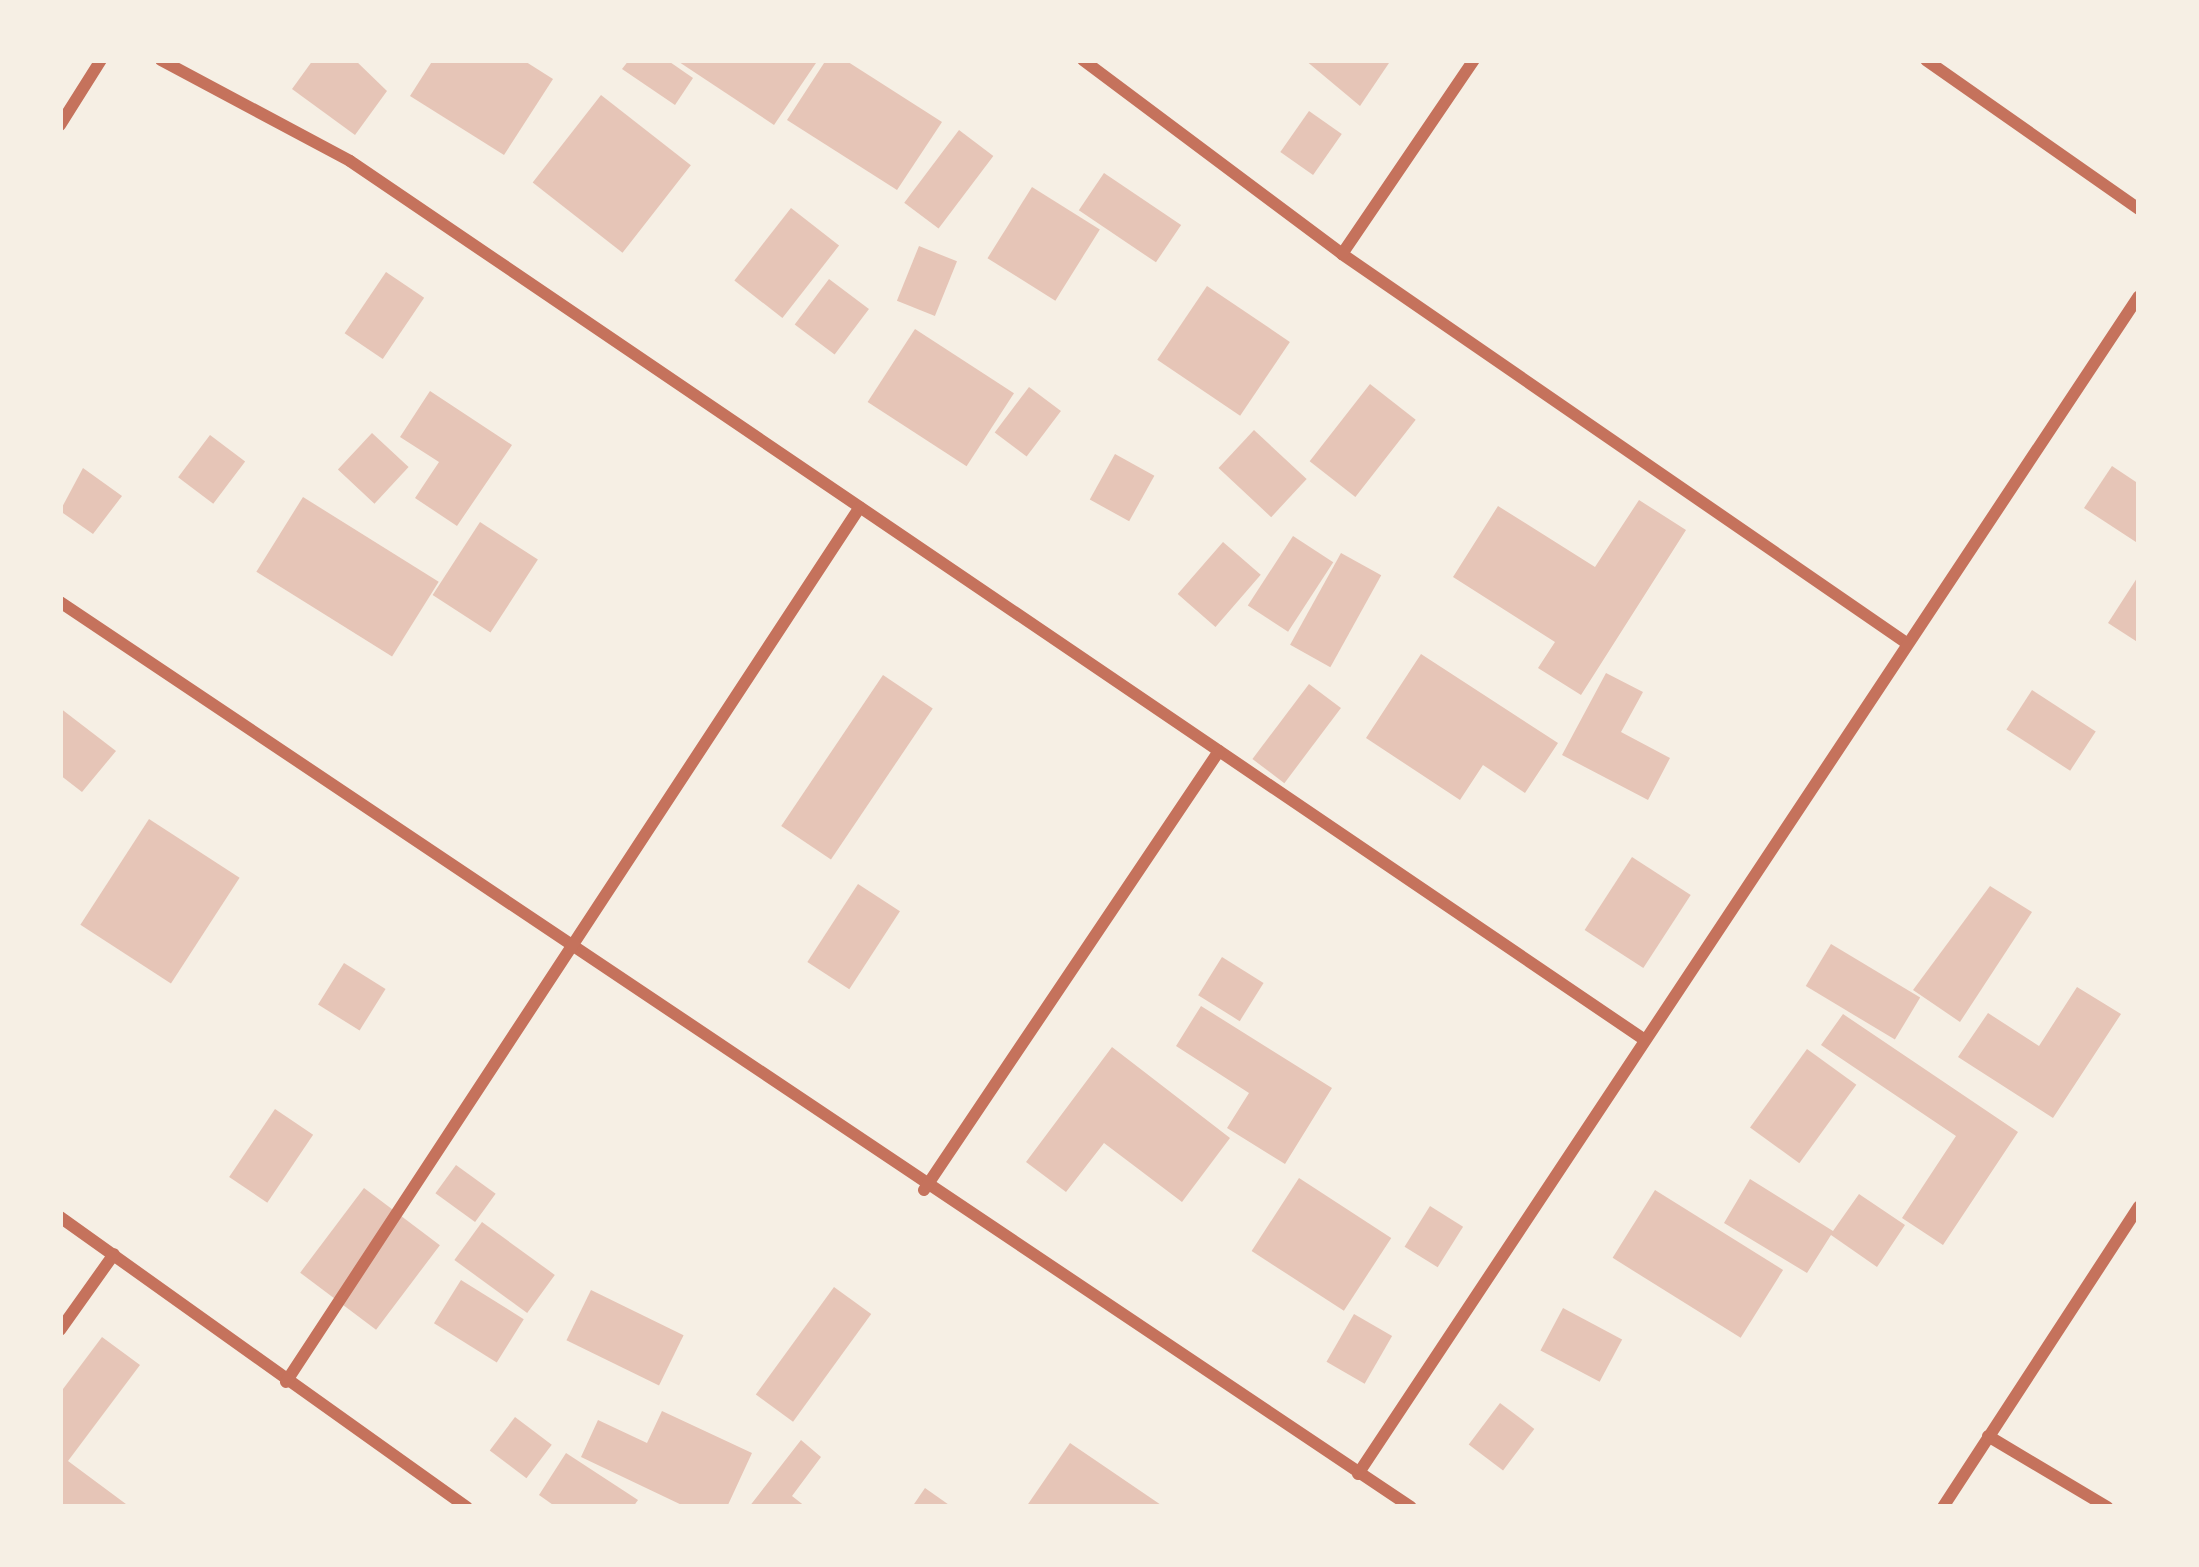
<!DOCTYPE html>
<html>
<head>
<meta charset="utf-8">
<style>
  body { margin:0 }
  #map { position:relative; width:2199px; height:1567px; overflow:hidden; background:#f6efe4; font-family:Lato,sans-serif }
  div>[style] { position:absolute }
  .building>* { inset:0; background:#e6c5b7; transform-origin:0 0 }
  .minor>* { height:12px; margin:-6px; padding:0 6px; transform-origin:6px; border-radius:6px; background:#c5725c }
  span { translate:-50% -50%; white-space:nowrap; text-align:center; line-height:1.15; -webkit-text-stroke:10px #f6efe4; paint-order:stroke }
  .frame { position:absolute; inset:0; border:63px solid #f6efe4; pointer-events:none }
</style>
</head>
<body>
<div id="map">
  <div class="building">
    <i style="clip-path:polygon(313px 60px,355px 60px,387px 91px,355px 135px,292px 89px)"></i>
    <i style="clip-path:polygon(433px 60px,523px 60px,553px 79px,504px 155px,410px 96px)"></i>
    <i style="clip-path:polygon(629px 60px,667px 60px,693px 78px,675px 105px,622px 69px)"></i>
    <i style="clip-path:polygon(676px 60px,818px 60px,774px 125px)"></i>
    <i style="clip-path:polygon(826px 60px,845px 60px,942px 122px,897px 190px,787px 120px)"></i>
    <i style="clip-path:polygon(1305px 60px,1391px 60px,1360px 106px)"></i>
    <i style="left:601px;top:95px;width:114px;height:111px;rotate:38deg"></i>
    <i style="left:1309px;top:111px;width:40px;height:50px;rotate:35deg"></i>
    <i style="left:959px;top:130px;width:43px;height:91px;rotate:37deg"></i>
    <i style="left:1104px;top:173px;width:93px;height:45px;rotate:34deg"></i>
    <i style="left:1032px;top:187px;width:80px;height:84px;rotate:32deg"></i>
    <i style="left:791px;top:208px;width:61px;height:92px;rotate:38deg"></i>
    <i style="left:919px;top:246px;width:41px;height:59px;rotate:22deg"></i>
    <i style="left:386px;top:272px;width:46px;height:74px;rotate:34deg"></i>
    <i style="left:829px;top:279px;width:50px;height:57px;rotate:37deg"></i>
    <i style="left:1207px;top:286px;width:100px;height:89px;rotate:34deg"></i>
    <i style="left:915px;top:329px;width:118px;height:87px;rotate:33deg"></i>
    <i style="left:1370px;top:384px;width:58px;height:98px;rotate:38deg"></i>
    <i style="left:1029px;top:387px;width:40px;height:57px;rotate:37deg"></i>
    <i style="clip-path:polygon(430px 391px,512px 445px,457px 526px,415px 498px,439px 462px,400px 437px)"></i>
    <i style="left:1254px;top:430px;width:72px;height:52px;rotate:43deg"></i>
    <i style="left:372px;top:433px;width:50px;height:50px;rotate:43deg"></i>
    <i style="left:210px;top:435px;width:44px;height:53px;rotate:37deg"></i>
    <i style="left:1115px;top:454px;width:45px;height:52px;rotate:29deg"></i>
    <i style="clip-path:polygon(2112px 466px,2139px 484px,2139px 544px,2084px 508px)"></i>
    <i style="clip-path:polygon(83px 468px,122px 496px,93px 534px,60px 511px)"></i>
    <i style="left:303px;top:497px;width:160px;height:88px;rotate:32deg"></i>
    <i style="clip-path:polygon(1639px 500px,1686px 530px,1581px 695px,1538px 668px,1555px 642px,1453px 577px,1498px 506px,1595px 567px)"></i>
    <i style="left:480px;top:522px;width:69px;height:87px;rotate:33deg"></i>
    <i style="left:1293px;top:536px;width:48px;height:83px;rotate:33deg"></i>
    <i style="left:1223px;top:542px;width:50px;height:69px;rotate:41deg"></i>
    <i style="left:1341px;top:553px;width:46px;height:105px;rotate:29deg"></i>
    <i style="clip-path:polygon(2139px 575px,2139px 643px,2108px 623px)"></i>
    <i style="clip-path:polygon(1421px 654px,1558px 743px,1525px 793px,1483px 765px,1460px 800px,1366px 738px)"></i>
    <i style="clip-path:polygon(1606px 673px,1643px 692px,1621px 732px,1670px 758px,1648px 800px,1562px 755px)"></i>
    <i style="left:883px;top:675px;width:60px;height:182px;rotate:34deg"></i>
    <i style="left:1309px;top:684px;width:40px;height:94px;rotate:37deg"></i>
    <i style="left:2032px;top:690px;width:76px;height:47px;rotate:33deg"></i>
    <i style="clip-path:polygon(60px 708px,116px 751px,82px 792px,60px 775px)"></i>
    <i style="left:149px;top:819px;width:108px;height:126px;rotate:33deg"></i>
    <i style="left:1632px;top:857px;width:70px;height:87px;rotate:33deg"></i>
    <i style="left:858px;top:884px;width:50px;height:93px;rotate:33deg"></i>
    <i style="clip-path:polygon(1990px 886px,2032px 912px,1960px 1022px,1913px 990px)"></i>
    <i style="left:1831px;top:944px;width:104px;height:49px;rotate:31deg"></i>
    <i style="left:1222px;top:957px;width:49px;height:45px;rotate:32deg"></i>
    <i style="left:344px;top:963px;width:49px;height:49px;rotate:32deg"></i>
    <i style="clip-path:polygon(2077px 987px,2121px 1014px,2053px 1118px,1958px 1057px,1988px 1013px,2039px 1046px)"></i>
    <i style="clip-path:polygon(1201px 1006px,1332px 1088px,1285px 1164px,1227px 1128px,1249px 1093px,1176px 1046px)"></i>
    <i style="clip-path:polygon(1843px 1014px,2018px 1132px,1943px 1245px,1902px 1218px,1956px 1136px,1821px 1045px)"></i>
    <i style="clip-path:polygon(1112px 1047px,1230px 1138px,1182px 1202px,1104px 1143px,1066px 1192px,1026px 1162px)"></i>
    <i style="left:1807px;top:1049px;width:61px;height:97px;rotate:36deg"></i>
    <i style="left:275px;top:1109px;width:46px;height:82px;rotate:34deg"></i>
    <i style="left:456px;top:1165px;width:49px;height:35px;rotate:36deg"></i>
    <i style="left:1299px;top:1178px;width:110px;height:87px;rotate:33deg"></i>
    <i style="clip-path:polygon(1750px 1179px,1833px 1231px,1859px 1194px,1905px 1225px,1877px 1267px,1831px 1235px,1807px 1273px,1724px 1223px)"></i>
    <i style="left:364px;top:1188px;width:95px;height:106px;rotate:37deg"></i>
    <i style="left:1655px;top:1190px;width:151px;height:80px;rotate:32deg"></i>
    <i style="left:1430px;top:1206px;width:39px;height:48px;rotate:32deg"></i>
    <i style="left:482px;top:1222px;width:90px;height:47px;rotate:36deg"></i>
    <i style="left:461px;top:1280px;width:74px;height:51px;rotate:32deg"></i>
    <i style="left:834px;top:1287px;width:46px;height:133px;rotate:36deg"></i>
    <i style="left:591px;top:1290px;width:103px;height:56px;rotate:26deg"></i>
    <i style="left:1563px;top:1308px;width:67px;height:48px;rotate:28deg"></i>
    <i style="left:1354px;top:1314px;width:44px;height:55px;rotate:30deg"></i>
    <i style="clip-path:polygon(102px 1337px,140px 1365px,68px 1461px,130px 1507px,60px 1507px,60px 1393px)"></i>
    <i style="left:1500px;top:1403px;width:43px;height:52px;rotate:37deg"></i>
    <i style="clip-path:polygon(662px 1411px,752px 1453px,727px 1507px,686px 1507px,581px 1457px,598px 1420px,647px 1443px)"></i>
    <i style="left:515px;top:1417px;width:46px;height:42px;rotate:37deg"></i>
    <i style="clip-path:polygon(801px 1440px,821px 1457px,792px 1496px,806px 1507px,749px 1507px)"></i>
    <i style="clip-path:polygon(1070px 1443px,1164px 1507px,1026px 1507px)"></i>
    <i style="clip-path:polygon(566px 1453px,638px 1500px,633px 1507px,556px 1507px,539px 1495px)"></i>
    <i style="clip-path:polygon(925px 1488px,952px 1507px,912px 1507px)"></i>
  </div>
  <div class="minor">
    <i style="left:161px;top:60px;width:214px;rotate:28.1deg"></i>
    <i style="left:350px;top:161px;width:1562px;rotate:34.17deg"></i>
    <i style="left:1083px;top:60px;width:324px;rotate:36.8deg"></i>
    <i style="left:1342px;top:254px;width:684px;rotate:34.57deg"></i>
    <i style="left:1926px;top:60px;width:260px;rotate:35deg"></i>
    <i style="left:60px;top:125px;width:77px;rotate:-57.8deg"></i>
    <i style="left:1342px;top:254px;width:235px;rotate:-55.8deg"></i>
    <i style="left:60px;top:602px;width:1626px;rotate:33.82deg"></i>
    <i style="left:924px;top:1190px;width:529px;rotate:-56.1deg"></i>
    <i style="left:60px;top:1217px;width:500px;rotate:35.5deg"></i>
    <i style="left:60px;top:1330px;width:93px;rotate:-54.6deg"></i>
    <i style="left:286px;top:1382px;width:1046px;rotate:-56.74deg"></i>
    <i style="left:1988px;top:1436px;width:139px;rotate:30.8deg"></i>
    <i style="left:1358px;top:1474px;width:1413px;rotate:-56.46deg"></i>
    <i style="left:1943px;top:1507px;width:359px;rotate:-56.9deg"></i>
  </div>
  <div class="frame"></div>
</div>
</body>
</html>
